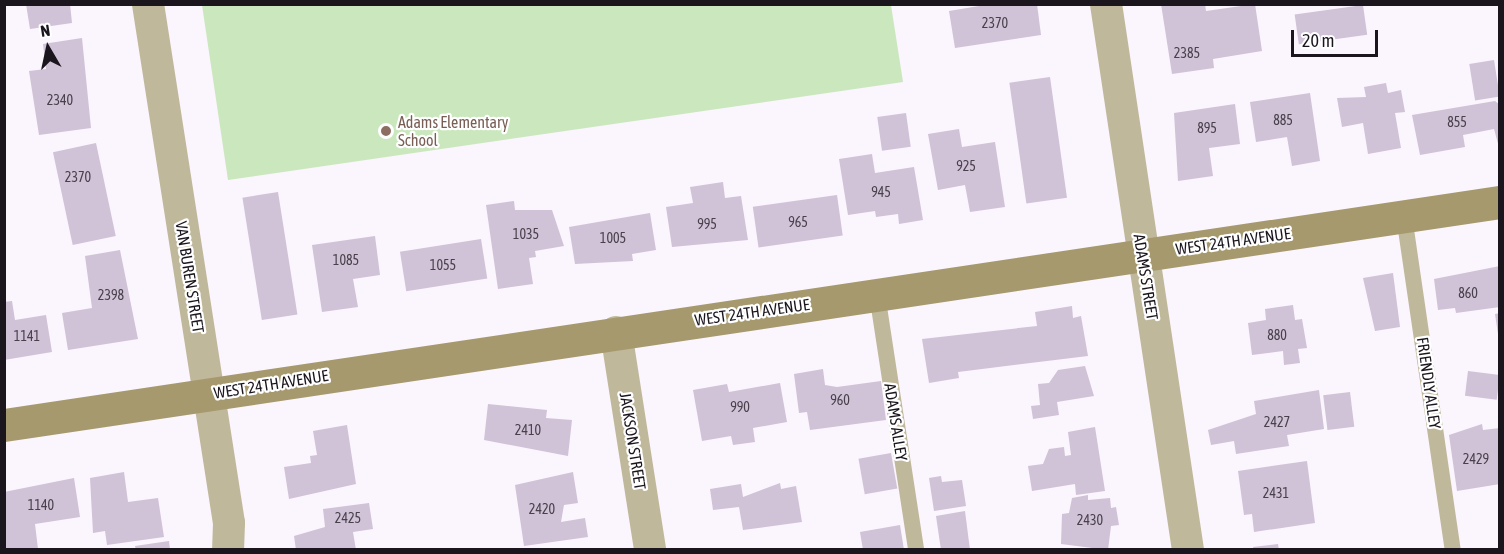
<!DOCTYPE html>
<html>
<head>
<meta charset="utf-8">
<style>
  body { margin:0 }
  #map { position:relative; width:1504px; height:554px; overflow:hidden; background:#fbf5fd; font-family:"Asap Condensed",sans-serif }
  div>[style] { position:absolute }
  .green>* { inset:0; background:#cbe7be }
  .building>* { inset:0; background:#d0c2d7; transform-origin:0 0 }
  .lane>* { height:16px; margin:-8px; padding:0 8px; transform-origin:8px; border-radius:8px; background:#c0b89b }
  .street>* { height:32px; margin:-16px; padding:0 16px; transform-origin:16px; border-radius:16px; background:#c0b89b }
  .secondary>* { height:33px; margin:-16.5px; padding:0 16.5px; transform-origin:16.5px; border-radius:16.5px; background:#a5996d }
  .dots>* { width:16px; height:16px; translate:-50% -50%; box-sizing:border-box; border:3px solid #fff; border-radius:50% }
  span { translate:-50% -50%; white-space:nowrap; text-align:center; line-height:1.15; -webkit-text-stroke:4.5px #fff; paint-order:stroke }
  .number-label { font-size:14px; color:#48414c }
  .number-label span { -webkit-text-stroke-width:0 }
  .education-label { font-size:16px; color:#785e54 }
  .left { translate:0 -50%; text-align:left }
  .street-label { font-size:16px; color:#1b161e }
  .frame { position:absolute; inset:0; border:6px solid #1b161e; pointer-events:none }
  .north { position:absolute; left:18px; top:18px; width:60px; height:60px; -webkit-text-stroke:4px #fff; paint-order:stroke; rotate:351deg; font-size:16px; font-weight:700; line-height:24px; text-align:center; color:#1b161e }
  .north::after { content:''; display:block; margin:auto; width:21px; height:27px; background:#1b161e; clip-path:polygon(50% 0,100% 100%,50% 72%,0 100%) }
  .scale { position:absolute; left:1291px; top:30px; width:87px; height:27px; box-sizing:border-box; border:3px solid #1b161e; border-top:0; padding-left:8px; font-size:18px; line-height:21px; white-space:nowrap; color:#1b161e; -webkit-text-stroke:4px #fff; paint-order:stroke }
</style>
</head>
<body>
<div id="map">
  <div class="green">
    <i style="clip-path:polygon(202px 5px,891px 5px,903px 82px,228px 180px)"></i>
  </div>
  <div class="building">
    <i style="clip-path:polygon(26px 4px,70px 4px,72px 23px,30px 29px)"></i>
    <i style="clip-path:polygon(991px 4px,1037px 4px,1041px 35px,955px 48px,949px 11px)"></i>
    <i style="clip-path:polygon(1161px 4px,1205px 4px,1206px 11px,1255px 4px,1262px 51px,1213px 59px,1214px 68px,1172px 74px)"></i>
    <i style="left:1363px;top:5px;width:30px;height:69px;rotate:82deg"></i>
    <i style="clip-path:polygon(82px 38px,91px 128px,39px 135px,29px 71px,46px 69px,43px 44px)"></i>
    <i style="left:1494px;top:60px;width:37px;height:25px;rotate:81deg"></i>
    <i style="left:1050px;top:77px;width:122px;height:41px;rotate:82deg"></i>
    <i style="clip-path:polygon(1386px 83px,1388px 93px,1401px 90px,1405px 112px,1395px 113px,1401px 148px,1368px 154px,1363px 123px,1342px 127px,1337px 98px,1366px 97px,1364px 87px)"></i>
    <i style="clip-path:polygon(1310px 93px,1320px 161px,1292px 166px,1287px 137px,1256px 142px,1250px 102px)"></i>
    <i style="clip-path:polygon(1495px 101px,1500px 105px,1500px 151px,1494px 129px,1463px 135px,1465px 147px,1420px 155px,1412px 115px)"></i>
    <i style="clip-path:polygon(1235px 104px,1240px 144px,1209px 148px,1213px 176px,1178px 181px,1174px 113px)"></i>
    <i style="left:906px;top:113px;width:34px;height:29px;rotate:82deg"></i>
    <i style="clip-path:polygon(959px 129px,962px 147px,995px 142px,1005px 207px,970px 212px,965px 185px,938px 190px,928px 134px)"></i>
    <i style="left:96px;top:143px;width:95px;height:44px;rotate:78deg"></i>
    <i style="clip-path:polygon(872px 154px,875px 173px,914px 167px,923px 220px,899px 224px,898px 214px,876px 217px,875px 211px,848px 215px,839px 159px)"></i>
    <i style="clip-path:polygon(723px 182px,725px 198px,741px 196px,748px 240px,672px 247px,666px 207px,693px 203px,690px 187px)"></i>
    <i style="left:278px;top:192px;width:124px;height:36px;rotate:81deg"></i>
    <i style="left:837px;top:195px;width:41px;height:85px;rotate:82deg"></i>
    <i style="clip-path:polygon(514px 201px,515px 210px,552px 210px,564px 246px,535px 251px,536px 257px,529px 258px,533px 284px,498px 289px,486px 205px)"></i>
    <i style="clip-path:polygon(650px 213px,656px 250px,632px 254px,633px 261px,575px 264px,569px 227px)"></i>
    <i style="clip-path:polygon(375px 236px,380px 275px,353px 279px,358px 307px,322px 312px,312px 245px)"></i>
    <i style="left:481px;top:239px;width:40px;height:82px;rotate:81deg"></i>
    <i style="clip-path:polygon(120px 250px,138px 339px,68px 350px,62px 313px,92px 308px,85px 256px)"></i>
    <i style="clip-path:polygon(1500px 266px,1500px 307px,1456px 313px,1455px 308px,1438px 310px,1434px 279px)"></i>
    <i style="clip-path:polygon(1393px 273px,1400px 327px,1375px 331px,1363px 278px)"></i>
    <i style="clip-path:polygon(12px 301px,15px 320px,46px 315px,52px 352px,4px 360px,4px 302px)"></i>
    <i style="clip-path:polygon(1293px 305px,1295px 320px,1302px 319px,1307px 348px,1298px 349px,1300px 363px,1284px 365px,1283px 351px,1252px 355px,1248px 323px,1266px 320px,1265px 309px)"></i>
    <i style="clip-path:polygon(1072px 306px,1073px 318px,1081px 316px,1088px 356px,958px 372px,959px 378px,929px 383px,922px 339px,1037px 326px,1035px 312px)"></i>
    <i style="clip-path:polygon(1500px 313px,1500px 334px,1498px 334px,1495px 314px)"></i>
    <i style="clip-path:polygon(1085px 366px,1094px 396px,1057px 402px,1059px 415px,1033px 419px,1031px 406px,1040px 405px,1038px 384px,1049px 383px,1058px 370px)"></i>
    <i style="clip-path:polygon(823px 369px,825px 385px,837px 387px,881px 381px,886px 420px,810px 430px,807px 412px,799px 413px,794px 374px)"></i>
    <i style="left:1468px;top:371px;width:32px;height:25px;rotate:7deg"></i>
    <i style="clip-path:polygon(780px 383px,787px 422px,753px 428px,755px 442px,733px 445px,731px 436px,702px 441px,693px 390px,727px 384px,729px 392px)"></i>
    <i style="clip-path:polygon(1319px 390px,1324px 429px,1287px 435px,1289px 446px,1236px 454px,1234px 441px,1211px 445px,1208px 430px,1256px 414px,1254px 401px)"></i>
    <i style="left:1350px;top:392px;width:35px;height:27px;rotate:83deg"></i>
    <i style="clip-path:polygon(488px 404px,547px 410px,546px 418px,572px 420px,568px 456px,484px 440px)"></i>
    <i style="clip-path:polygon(1482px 424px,1483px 430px,1500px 428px,1500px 484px,1457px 491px,1449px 435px)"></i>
    <i style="clip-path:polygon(347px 425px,356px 484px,289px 499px,284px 467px,311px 463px,310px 456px,317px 455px,313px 431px)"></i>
    <i style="clip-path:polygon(1095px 427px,1105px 491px,1076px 495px,1075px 484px,1032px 491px,1028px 466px,1043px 464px,1049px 449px,1064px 447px,1065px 456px,1071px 455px,1068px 432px)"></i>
    <i style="left:891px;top:453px;width:36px;height:33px;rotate:80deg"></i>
    <i style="clip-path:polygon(1307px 461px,1315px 523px,1254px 532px,1252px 514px,1244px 515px,1238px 471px)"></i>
    <i style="clip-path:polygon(124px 472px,128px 502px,158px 498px,164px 537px,107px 545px,105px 531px,93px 533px,90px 478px)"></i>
    <i style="clip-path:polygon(573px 472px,578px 503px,564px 505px,561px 522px,585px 518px,588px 537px,524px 546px,515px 485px)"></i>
    <i style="clip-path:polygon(941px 476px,942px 482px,962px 480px,966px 506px,934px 511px,929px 478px)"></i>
    <i style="clip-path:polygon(74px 478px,80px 517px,35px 524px,38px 549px,4px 550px,4px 492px)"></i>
    <i style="clip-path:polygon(780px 483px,781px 489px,796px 486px,802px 522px,743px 530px,739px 507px,713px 510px,710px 489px,741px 484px,743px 497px)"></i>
    <i style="clip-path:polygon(1088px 495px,1088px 500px,1110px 498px,1111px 508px,1116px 507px,1119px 525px,1111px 526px,1108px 550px,1061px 544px,1062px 514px,1069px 513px,1072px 498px)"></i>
    <i style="clip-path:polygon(369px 503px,373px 529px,353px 532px,356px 550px,296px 550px,294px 536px,325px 527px,323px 509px)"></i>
    <i style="clip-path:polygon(965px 511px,970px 550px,941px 550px,936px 516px)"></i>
    <i style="clip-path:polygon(900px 525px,904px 550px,863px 550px,860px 532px)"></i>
    <i style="clip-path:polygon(169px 541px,170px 550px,136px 550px,135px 546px)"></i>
    <i style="clip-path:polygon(1278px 544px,1279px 550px,1254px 550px,1253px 547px)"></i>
  </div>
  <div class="lane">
    <i style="left:1404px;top:216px;width:338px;rotate:81.7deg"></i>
    <i style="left:877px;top:294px;width:259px;rotate:81.3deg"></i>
  </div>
  <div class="street">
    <i style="left:148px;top:4px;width:525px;rotate:81.13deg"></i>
    <i style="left:229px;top:523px;width:27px;rotate:92deg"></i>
    <i style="left:1106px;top:4px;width:552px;rotate:81.46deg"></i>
    <i style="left:616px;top:332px;width:221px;rotate:81.1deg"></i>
  </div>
  <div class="secondary">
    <i style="left:4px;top:425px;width:1513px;rotate:-8.48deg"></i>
  </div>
  <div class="dots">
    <i style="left:386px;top:131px;background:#8d6e63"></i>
  </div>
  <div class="number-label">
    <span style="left:995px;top:23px">2370</span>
    <span style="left:1187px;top:53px">2385</span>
    <span style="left:60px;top:100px">2340</span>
    <span style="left:1283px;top:120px">885</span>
    <span style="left:1457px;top:122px">855</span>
    <span style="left:1207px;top:128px">895</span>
    <span style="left:966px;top:166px">925</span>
    <span style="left:78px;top:177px">2370</span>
    <span style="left:881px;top:192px">945</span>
    <span style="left:798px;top:222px">965</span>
    <span style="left:707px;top:224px">995</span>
    <span style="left:526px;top:234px">1035</span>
    <span style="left:613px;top:238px">1005</span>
    <span style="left:346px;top:260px">1085</span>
    <span style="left:443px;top:265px">1055</span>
    <span style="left:1468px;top:293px">860</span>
    <span style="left:111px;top:295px">2398</span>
    <span style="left:1277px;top:335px">880</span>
    <span style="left:27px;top:336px">1141</span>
    <span style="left:840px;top:400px">960</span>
    <span style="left:740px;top:407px">990</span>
    <span style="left:1277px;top:422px">2427</span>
    <span style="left:528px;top:430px">2410</span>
    <span style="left:1476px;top:459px">2429</span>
    <span style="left:1276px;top:493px">2431</span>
    <span style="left:41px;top:505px">1140</span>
    <span style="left:542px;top:509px">2420</span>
    <span style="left:348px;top:518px">2425</span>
    <span style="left:1090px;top:520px">2430</span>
  </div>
  <div class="education-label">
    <span class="left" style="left:398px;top:131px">Adams Elementary<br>School</span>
  </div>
  <div class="street-label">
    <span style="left:1233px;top:241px;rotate:-8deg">WEST 24TH AVENUE</span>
    <span style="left:190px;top:277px;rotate:81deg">VAN BUREN STREET</span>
    <span style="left:1146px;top:277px;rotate:81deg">ADAMS STREET</span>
    <span style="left:752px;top:312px;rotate:-8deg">WEST 24TH AVENUE</span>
    <span style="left:1429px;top:383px;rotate:82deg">FRIENDLY ALLEY</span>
    <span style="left:271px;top:384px;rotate:-9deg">WEST 24TH AVENUE</span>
    <span style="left:896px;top:422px;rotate:81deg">ADAMS ALLEY</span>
    <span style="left:633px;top:441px;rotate:81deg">JACKSON STREET</span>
  </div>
  <div class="frame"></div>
  <div class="north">N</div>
  <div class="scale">20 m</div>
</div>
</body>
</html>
